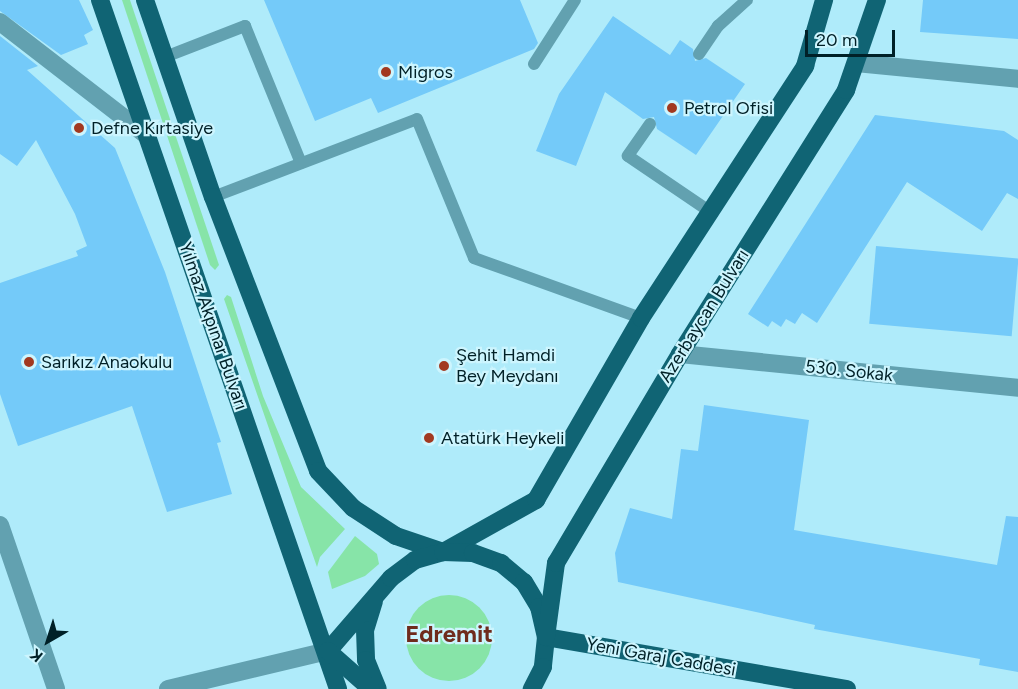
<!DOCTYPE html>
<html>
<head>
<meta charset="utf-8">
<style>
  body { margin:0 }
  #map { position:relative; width:1018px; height:689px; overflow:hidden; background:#afebfa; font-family:Figtree,sans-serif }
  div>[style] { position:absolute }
  .green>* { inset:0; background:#87e4a8 }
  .round { border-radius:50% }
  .building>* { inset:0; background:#74caf9; transform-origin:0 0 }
  .lane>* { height:12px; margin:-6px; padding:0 6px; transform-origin:6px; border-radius:6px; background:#62a1b0 }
  .street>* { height:18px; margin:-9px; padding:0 9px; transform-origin:9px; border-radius:9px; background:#62a1b0 }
  .primary>* { height:18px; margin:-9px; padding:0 9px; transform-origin:9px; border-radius:9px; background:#106474 }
  .dots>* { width:16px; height:16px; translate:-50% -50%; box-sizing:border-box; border:3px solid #cdf5fe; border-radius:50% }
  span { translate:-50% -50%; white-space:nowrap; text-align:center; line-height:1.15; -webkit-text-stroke:4.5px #cdf5fe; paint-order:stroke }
  .poi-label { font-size:18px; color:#002027 }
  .left { translate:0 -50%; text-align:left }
  .street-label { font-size:18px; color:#002027 }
  .district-label { font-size:24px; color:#6f2b1c; font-weight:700 }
  .north { position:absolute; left:18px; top:611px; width:60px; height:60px; -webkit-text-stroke:4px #cdf5fe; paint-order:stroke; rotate:219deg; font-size:16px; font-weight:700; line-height:24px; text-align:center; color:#002027 }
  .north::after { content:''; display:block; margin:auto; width:21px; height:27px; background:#002027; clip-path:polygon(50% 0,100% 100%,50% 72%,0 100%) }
  .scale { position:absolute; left:805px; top:30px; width:90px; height:27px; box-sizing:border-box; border:3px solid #002027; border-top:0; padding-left:8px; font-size:18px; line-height:21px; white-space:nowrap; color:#002027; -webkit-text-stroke:4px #cdf5fe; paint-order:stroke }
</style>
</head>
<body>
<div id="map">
  <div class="green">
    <i style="clip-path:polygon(122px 0,130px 0,219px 265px,215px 270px,210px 265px)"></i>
    <i style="clip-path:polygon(227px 295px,231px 297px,263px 396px,301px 487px,345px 529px,320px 557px,317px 567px,224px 299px)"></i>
    <i style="clip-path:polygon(355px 536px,377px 554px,379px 564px,365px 576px,332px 589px,328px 572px)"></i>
    <i class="round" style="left:406px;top:595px;width:86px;height:86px"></i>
  </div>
  <div class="building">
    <i style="clip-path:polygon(0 0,79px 0,93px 30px,84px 35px,88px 44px,61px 55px,0 11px)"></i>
    <i style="clip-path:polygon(264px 0,520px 0,538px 43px,534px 49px,378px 113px,371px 98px,315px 121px)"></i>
    <i style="clip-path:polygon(923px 0,1018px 0,1018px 39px,920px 32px)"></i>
    <i style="clip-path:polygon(613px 16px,670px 55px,680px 40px,693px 49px,695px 61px,706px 58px,745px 84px,696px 155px,657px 129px,654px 117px,643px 119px,605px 92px,576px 166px,536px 151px,559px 94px)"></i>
    <i style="clip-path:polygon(0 36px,38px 66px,27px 70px,115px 148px,165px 272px,221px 442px,217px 443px,232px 494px,167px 512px,132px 406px,18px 446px,0 394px,0 283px,78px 256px,76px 251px,87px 246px,75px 214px,36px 140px,17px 166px,0 154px)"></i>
    <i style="clip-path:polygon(875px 115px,1004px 131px,1018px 140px,1018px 199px,1007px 193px,982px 231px,907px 182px,817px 323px,802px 313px,795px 324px,786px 319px,781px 327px,772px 321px,768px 327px,748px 314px)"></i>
    <i style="left:876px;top:246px;width:143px;height:78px;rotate:5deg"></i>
    <i style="clip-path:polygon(704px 405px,809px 420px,794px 530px,997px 565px,1006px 516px,1018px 517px,1018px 672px,979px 665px,980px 659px,814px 629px,815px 625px,618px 582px,615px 553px,630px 508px,672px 519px,681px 449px,698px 451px)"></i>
  </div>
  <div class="lane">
    <i style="left:699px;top:54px;width:34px;rotate:-56deg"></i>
    <i style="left:718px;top:26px;width:39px;rotate:-42deg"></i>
    <i style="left:165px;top:57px;width:86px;rotate:-21.2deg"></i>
    <i style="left:245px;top:26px;width:148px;rotate:67.8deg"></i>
    <i style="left:534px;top:64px;width:76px;rotate:-57.4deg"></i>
    <i style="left:650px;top:124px;width:39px;rotate:125deg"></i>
    <i style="left:628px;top:156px;width:102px;rotate:34.2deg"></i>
    <i style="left:213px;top:197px;width:218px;rotate:-20.9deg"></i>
    <i style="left:417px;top:119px;width:150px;rotate:67.7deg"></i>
    <i style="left:474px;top:258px;width:177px;rotate:19.8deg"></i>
  </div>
  <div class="street">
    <i style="left:0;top:22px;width:183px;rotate:37.7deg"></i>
    <i style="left:856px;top:63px;width:163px;rotate:5.6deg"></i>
    <i style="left:680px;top:354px;width:340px;rotate:5.7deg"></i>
    <i style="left:0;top:525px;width:173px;rotate:71.1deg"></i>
    <i style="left:168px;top:689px;width:164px;rotate:-13.4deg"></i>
  </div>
  <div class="primary">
    <i style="left:100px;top:0;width:729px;rotate:70.94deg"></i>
    <i style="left:145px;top:0;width:208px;rotate:71deg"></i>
    <i style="left:213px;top:197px;width:293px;rotate:69deg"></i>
    <i style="left:318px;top:471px;width:51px;rotate:46.6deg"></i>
    <i style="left:353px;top:508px;width:51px;rotate:33.1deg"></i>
    <i style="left:396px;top:536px;width:50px;rotate:18.8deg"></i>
    <i style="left:443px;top:552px;width:107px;rotate:-29.2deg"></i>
    <i style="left:536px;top:500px;width:210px;rotate:-60deg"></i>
    <i style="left:641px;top:318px;width:301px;rotate:-56.9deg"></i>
    <i style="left:805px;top:66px;width:69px;rotate:-73.9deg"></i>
    <i style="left:374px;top:601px;width:30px;rotate:107deg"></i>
    <i style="left:365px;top:630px;width:30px;rotate:88deg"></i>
    <i style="left:366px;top:660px;width:31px;rotate:68deg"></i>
    <i style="left:328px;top:651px;width:96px;rotate:-49.2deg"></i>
    <i style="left:391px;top:578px;width:30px;rotate:-37deg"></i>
    <i style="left:415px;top:560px;width:29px;rotate:-16deg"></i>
    <i style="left:443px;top:552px;width:30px;rotate:2deg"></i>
    <i style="left:473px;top:553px;width:30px;rotate:20deg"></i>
    <i style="left:501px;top:563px;width:30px;rotate:40deg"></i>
    <i style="left:524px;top:582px;width:29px;rotate:59deg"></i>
    <i style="left:539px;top:607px;width:31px;rotate:77deg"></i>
    <i style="left:546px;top:637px;width:30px;rotate:96deg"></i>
    <i style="left:543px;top:667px;width:25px;rotate:117deg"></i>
    <i style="left:328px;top:651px;width:57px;rotate:41.5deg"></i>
    <i style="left:847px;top:689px;width:305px;rotate:-170.2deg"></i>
    <i style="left:546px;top:637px;width:75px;rotate:-82.3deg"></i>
    <i style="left:556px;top:563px;width:243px;rotate:-59.3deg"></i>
    <i style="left:680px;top:354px;width:312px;rotate:-57.8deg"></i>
    <i style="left:846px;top:90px;width:95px;rotate:-71deg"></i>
  </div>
  <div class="dots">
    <i style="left:386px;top:72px;background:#a23920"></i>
    <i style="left:672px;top:108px;background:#a23920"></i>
    <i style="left:79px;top:128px;background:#a23920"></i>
    <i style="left:29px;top:362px;background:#a23920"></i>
    <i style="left:444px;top:366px;background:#a23920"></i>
    <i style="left:429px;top:438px;background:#a23920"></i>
  </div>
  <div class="poi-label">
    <span class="left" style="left:398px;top:72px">Migros</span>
    <span class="left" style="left:684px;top:108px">Petrol Ofisi</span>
    <span class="left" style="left:91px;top:128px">Defne Kırtasiye</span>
    <span class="left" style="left:456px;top:366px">Şehit Hamdi<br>Bey Meydanı</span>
    <span class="left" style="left:41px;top:362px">Sarıkız Anaokulu</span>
    <span class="left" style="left:441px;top:438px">Atatürk Heykeli</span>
  </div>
  <div class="street-label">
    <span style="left:704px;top:316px;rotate:-58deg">Azerbaycan Bulvarı</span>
    <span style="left:213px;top:326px;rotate:71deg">Yılmaz Akpınar Bulvarı</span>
    <span style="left:849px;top:371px;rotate:6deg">530. Sokak</span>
    <span style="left:661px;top:657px;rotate:10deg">Yeni Garaj Caddesi</span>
  </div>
  <div class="district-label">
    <span style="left:449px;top:634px">Edremit</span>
  </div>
  <div class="north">K</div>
  <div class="scale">20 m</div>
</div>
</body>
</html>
